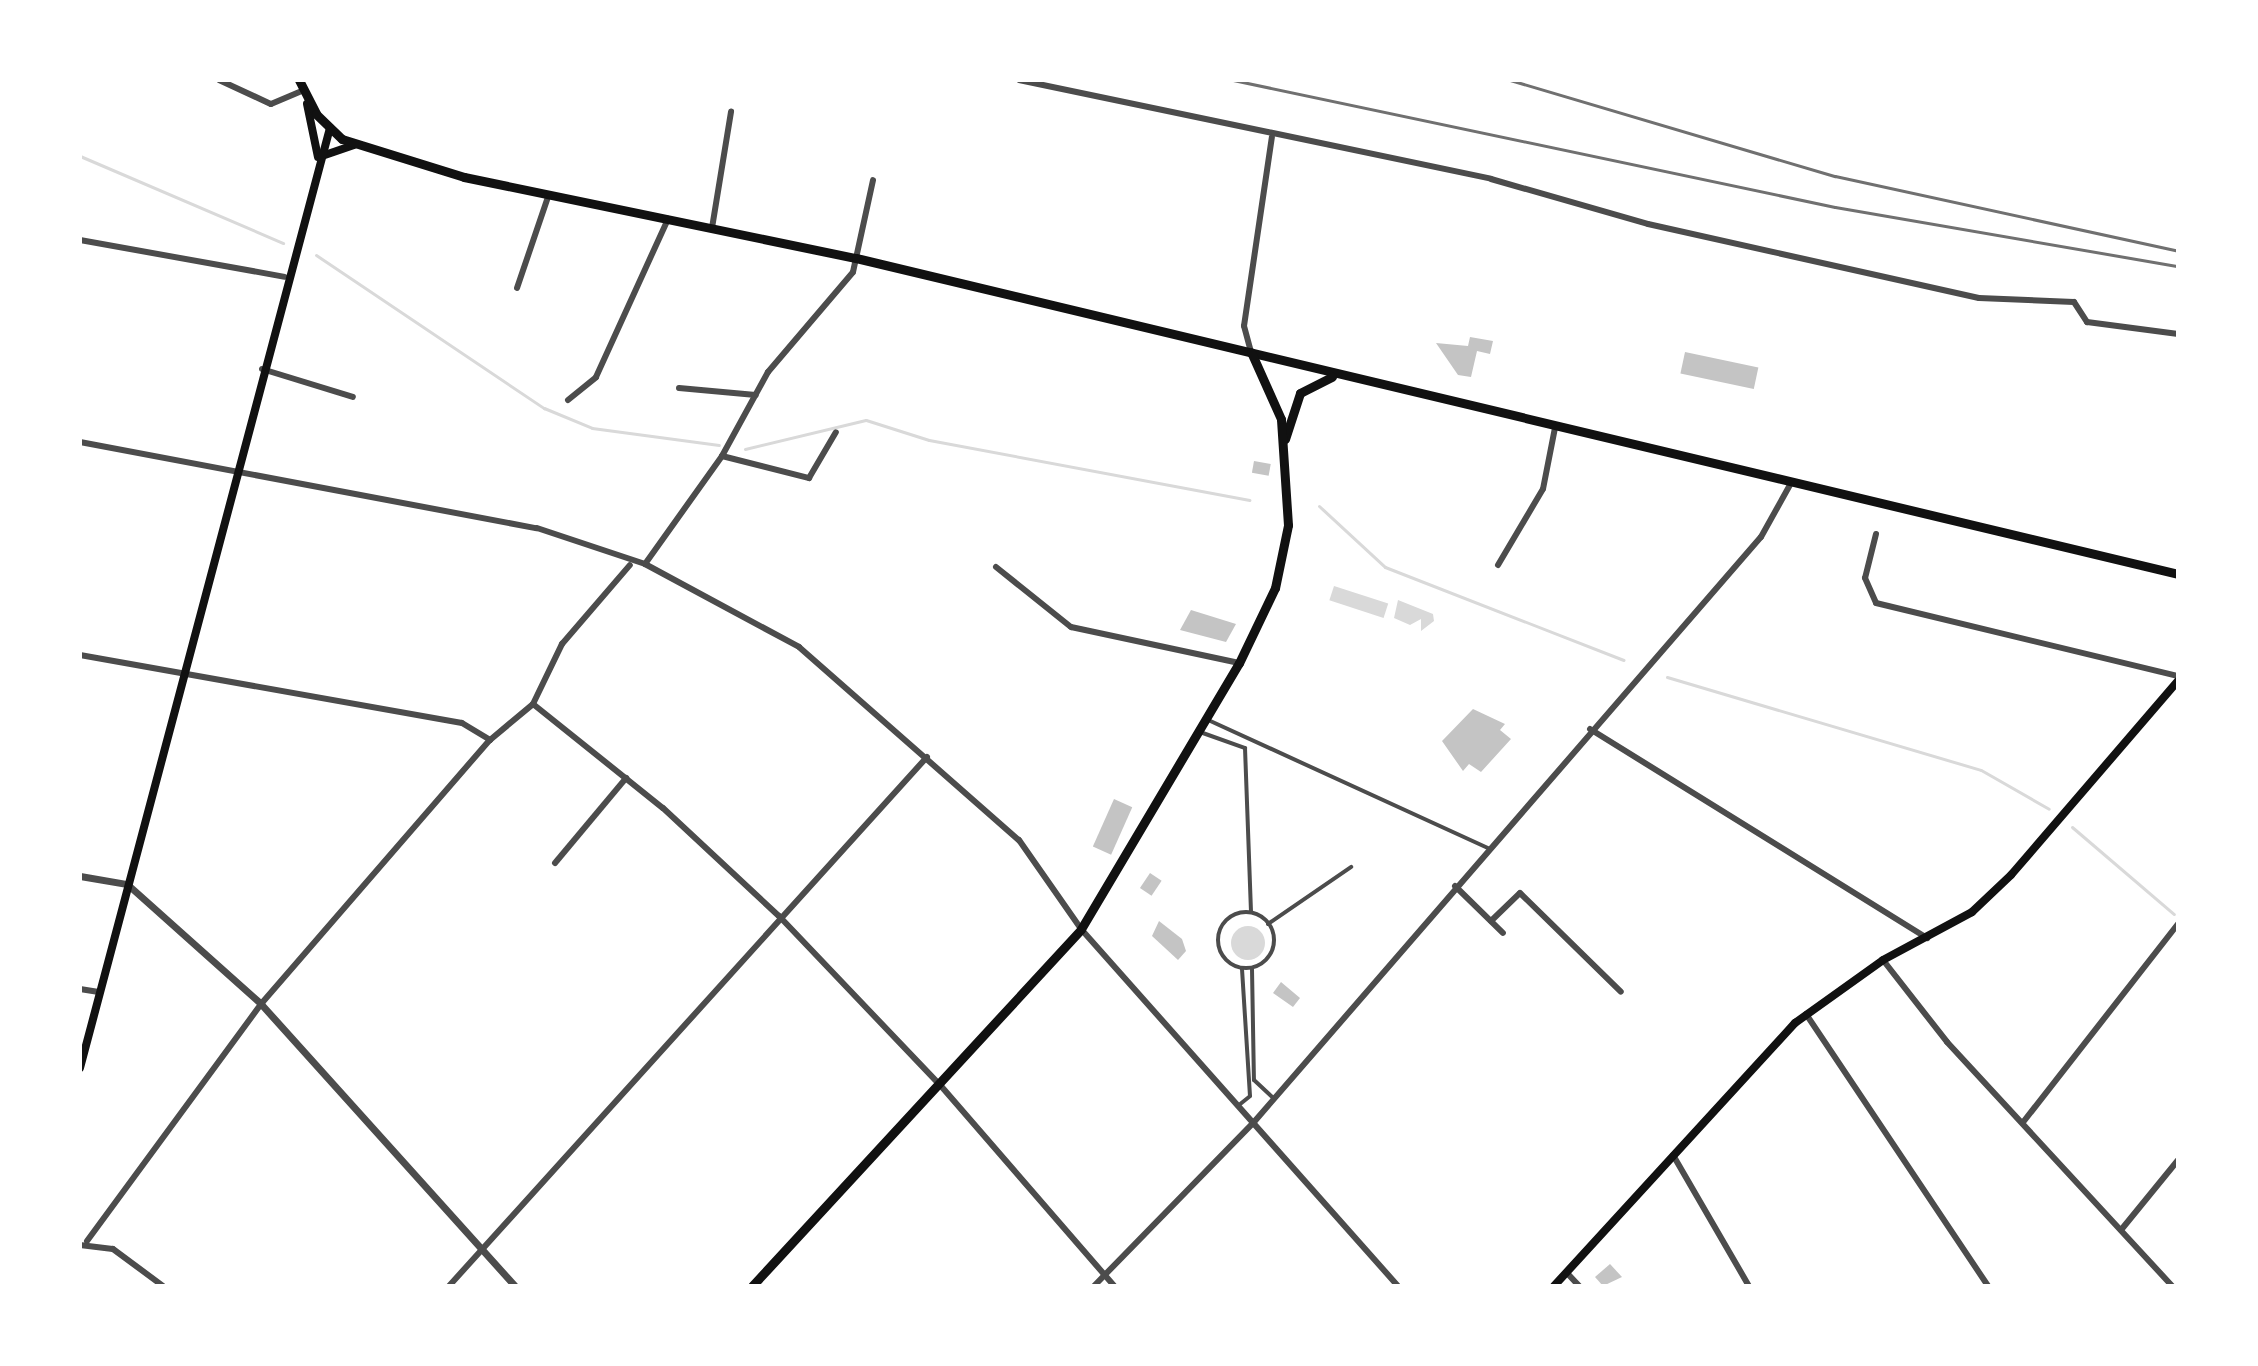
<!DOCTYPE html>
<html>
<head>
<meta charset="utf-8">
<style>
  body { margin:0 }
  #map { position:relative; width:2258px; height:1366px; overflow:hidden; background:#fff; font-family:Commissioner,sans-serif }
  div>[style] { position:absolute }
  .water>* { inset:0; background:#d9d9d9; transform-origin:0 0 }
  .round { border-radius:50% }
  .stream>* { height:3px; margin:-1.5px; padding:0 1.5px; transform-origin:1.5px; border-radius:1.5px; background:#d9d9d9 }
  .building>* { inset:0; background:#c4c4c4; transform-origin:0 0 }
  .pedestrian>* { height:4px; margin:-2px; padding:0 2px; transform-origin:2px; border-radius:2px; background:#4c4c4c }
  .pedestrian>.ring { margin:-2px; padding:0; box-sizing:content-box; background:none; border:4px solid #4c4c4c; border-radius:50% }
  .minor>* { height:6px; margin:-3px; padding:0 3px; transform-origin:3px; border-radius:3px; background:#4c4c4c }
  .tertiary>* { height:7px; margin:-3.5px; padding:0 3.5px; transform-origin:3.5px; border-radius:3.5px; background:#4c4c4c }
  .secondary>* { height:8px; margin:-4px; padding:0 4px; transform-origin:4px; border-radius:4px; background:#111 }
  .primary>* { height:9px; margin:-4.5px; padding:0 4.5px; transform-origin:4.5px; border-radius:4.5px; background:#111 }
  .rail>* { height:3px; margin:-1.5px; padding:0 1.5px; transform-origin:1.5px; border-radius:1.5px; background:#707070 }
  span { translate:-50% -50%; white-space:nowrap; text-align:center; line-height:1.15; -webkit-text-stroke:8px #fff; paint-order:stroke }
  .frame { position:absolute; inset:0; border:82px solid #fff; pointer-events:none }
</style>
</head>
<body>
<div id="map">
  <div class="water">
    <i style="left:1334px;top:586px;width:57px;height:15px;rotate:18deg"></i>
    <i style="clip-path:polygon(1398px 600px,1433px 614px,1434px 621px,1421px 631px,1421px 619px,1410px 625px,1394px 618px)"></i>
    <i class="round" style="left:1231px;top:926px;width:34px;height:34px"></i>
  </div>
  <div class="stream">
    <i style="left:80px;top:156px;width:221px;rotate:23.2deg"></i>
    <i style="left:316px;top:255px;width:275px;rotate:33.9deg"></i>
    <i style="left:544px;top:408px;width:52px;rotate:22.6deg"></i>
    <i style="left:592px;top:428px;width:128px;rotate:7.6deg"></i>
    <i style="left:745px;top:449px;width:124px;rotate:-13.5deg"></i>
    <i style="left:866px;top:420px;width:66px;rotate:17.6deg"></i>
    <i style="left:929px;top:440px;width:326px;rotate:10.6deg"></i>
    <i style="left:1319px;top:506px;width:90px;rotate:42.7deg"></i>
    <i style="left:1385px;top:567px;width:256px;rotate:21.3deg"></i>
    <i style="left:1667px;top:677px;width:327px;rotate:16.5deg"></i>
    <i style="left:1981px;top:770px;width:78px;rotate:29.8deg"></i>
    <i style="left:2072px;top:827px;width:134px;rotate:40.5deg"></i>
  </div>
  <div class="building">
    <i style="clip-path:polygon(1470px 337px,1493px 341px,1490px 354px,1477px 351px,1471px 377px,1458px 375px,1436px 343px,1468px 346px)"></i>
    <i style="left:1685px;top:352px;width:75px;height:22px;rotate:12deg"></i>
    <i style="left:1254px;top:461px;width:17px;height:12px;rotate:10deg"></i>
    <i style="clip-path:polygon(1191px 610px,1236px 624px,1226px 642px,1180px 630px)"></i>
    <i style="clip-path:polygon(1473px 709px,1505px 724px,1500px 730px,1511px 739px,1481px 772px,1469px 764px,1463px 771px,1442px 741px)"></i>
    <i style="left:1114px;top:799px;width:20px;height:52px;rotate:24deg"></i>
    <i style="left:1150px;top:873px;width:14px;height:18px;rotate:34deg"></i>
    <i style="clip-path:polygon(1159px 921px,1182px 939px,1186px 951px,1178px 960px,1152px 936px)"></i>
    <i style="clip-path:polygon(1281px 982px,1300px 998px,1293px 1007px,1273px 993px)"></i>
    <i style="clip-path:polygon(1610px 1264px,1622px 1277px,1603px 1286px,1595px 1277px)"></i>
  </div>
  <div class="pedestrian">
    <i style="left:1206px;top:719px;width:310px;rotate:24.6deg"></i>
    <i style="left:1200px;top:732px;width:48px;rotate:19.6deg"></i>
    <i style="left:1245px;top:748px;width:164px;rotate:87.9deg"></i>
    <i class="ring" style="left:1218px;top:912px;width:52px;height:52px"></i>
    <i style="left:1268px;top:924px;width:101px;rotate:-34.5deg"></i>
    <i style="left:1252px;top:969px;width:111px;rotate:89deg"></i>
    <i style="left:1254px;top:1080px;width:26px;rotate:43deg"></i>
    <i style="left:1239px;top:1105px;width:14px;rotate:-39deg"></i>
    <i style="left:1250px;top:1096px;width:128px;rotate:-93.6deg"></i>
  </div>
  <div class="minor">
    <i style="left:219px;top:80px;width:57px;rotate:24.8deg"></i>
    <i style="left:271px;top:104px;width:34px;rotate:-23deg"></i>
    <i style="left:1019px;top:80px;width:482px;rotate:11.8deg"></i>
    <i style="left:1491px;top:179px;width:163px;rotate:16deg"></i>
    <i style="left:1648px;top:224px;width:339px;rotate:12.6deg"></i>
    <i style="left:1979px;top:298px;width:95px;rotate:2.4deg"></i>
    <i style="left:2074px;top:302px;width:24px;rotate:57deg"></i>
    <i style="left:2087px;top:322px;width:92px;rotate:7.5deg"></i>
    <i style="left:712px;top:228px;width:118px;rotate:-80.7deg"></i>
    <i style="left:80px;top:240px;width:208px;rotate:10.2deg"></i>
    <i style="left:517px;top:288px;width:99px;rotate:-71.2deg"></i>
    <i style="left:1251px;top:352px;width:27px;rotate:-105deg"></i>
    <i style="left:1244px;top:326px;width:191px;rotate:-81.6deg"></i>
    <i style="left:262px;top:369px;width:95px;rotate:17.1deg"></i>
    <i style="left:679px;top:388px;width:77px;rotate:5.2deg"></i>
    <i style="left:568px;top:400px;width:36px;rotate:-39deg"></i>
    <i style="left:596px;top:377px;width:174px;rotate:-65.5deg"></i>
    <i style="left:80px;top:442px;width:465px;rotate:10.7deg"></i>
    <i style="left:537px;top:528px;width:114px;rotate:18.4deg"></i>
    <i style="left:645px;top:564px;width:175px;rotate:28.3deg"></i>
    <i style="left:799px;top:647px;width:293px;rotate:41.3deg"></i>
    <i style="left:1019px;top:840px;width:108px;rotate:55.1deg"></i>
    <i style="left:1081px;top:929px;width:477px;rotate:48.4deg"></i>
    <i style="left:722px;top:456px;width:90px;rotate:14.2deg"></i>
    <i style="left:809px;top:478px;width:53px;rotate:-59.6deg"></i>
    <i style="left:1876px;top:534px;width:45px;rotate:104deg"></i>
    <i style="left:1865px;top:578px;width:27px;rotate:66deg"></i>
    <i style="left:1876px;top:603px;width:311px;rotate:13.6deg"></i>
    <i style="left:645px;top:564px;width:133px;rotate:-54.5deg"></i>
    <i style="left:722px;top:456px;width:96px;rotate:-61.3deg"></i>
    <i style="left:768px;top:372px;width:131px;rotate:-49.6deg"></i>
    <i style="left:853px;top:272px;width:94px;rotate:-77.7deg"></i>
    <i style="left:1498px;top:565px;width:88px;rotate:-59.4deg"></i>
    <i style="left:1543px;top:489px;width:62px;rotate:-78.9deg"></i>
    <i style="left:996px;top:567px;width:96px;rotate:38.7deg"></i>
    <i style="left:1071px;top:627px;width:172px;rotate:12.1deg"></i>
    <i style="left:80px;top:655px;width:388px;rotate:10.1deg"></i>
    <i style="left:462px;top:723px;width:33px;rotate:31deg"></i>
    <i style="left:533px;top:704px;width:166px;rotate:38.7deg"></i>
    <i style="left:663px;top:808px;width:158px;rotate:43deg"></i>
    <i style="left:779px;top:916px;width:235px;rotate:46.4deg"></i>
    <i style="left:941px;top:1086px;width:264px;rotate:49.1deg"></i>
    <i style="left:1590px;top:729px;width:397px;rotate:31.8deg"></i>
    <i style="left:555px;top:863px;width:111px;rotate:-50.1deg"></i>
    <i style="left:1455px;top:886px;width:67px;rotate:44.4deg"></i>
    <i style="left:1491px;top:921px;width:40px;rotate:-44deg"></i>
    <i style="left:1520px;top:893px;width:141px;rotate:44.4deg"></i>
    <i style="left:1883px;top:960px;width:104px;rotate:52deg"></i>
    <i style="left:1947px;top:1042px;width:332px;rotate:47.3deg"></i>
    <i style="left:80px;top:989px;width:19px;rotate:9deg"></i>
    <i style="left:1806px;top:1014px;width:327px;rotate:56.2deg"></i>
    <i style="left:2024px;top:1121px;width:250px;rotate:-52deg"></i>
    <i style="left:1673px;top:1155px;width:151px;rotate:59.9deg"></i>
    <i style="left:2121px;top:1230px;width:90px;rotate:-50.8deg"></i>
    <i style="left:87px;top:1241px;width:294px;rotate:-53.7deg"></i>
    <i style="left:261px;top:1004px;width:349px;rotate:-49.1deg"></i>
    <i style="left:490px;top:740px;width:56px;rotate:-39.9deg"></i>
    <i style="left:533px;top:704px;width:67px;rotate:-64.2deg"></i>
    <i style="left:562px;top:644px;width:104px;rotate:-49.3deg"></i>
    <i style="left:80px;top:1245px;width:33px;rotate:7deg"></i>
    <i style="left:113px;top:1249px;width:62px;rotate:36.5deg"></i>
    <i style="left:1567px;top:1273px;width:18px;rotate:47deg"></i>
    <i style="left:449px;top:1286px;width:713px;rotate:-47.9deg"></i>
    <i style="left:1094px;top:1286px;width:229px;rotate:-45.7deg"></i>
    <i style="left:1254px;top:1122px;width:774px;rotate:-49.09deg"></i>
    <i style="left:1761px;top:537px;width:60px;rotate:-60.9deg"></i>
  </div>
  <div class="tertiary">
    <i style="left:80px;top:876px;width:48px;rotate:9.7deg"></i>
    <i style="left:127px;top:884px;width:180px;rotate:41.8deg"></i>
    <i style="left:261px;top:1004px;width:380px;rotate:48deg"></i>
  </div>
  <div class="secondary">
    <i style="left:307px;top:104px;width:54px;rotate:78.3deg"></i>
    <i style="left:319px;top:157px;width:37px;rotate:-19deg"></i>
    <i style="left:80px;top:1068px;width:973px;rotate:-75.11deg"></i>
    <i style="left:1554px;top:1286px;width:357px;rotate:-47.5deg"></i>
    <i style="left:1795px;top:1023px;width:108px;rotate:-35.6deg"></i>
    <i style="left:1883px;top:960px;width:101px;rotate:-28.3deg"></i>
    <i style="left:1972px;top:912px;width:54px;rotate:-43.5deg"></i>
    <i style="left:2011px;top:875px;width:256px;rotate:-49.3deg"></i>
  </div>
  <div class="primary">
    <i style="left:299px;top:80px;width:38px;rotate:63deg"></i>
    <i style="left:316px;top:114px;width:36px;rotate:44deg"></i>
    <i style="left:342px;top:139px;width:128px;rotate:17.3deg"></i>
    <i style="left:464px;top:177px;width:400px;rotate:11.7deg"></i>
    <i style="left:856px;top:258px;width:1359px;rotate:13.44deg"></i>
    <i style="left:1285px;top:439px;width:48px;rotate:-71.9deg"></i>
    <i style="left:1300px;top:393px;width:36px;rotate:-27deg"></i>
    <i style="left:752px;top:1286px;width:485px;rotate:-47.3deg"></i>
    <i style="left:1081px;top:929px;width:309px;rotate:-59.3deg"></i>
    <i style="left:1239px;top:663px;width:83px;rotate:-64.4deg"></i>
    <i style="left:1275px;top:588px;width:64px;rotate:-78.3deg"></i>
    <i style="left:1288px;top:525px;width:106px;rotate:-93.8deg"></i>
    <i style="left:1281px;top:419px;width:73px;rotate:-114.1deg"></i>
  </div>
  <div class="rail">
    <i style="left:1233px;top:80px;width:615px;rotate:11.91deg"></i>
    <i style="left:1835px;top:207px;width:348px;rotate:9.8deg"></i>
    <i style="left:1510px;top:80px;width:339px;rotate:16.5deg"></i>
    <i style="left:1835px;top:176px;width:351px;rotate:12.3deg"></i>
  </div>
  <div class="frame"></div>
</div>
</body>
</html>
